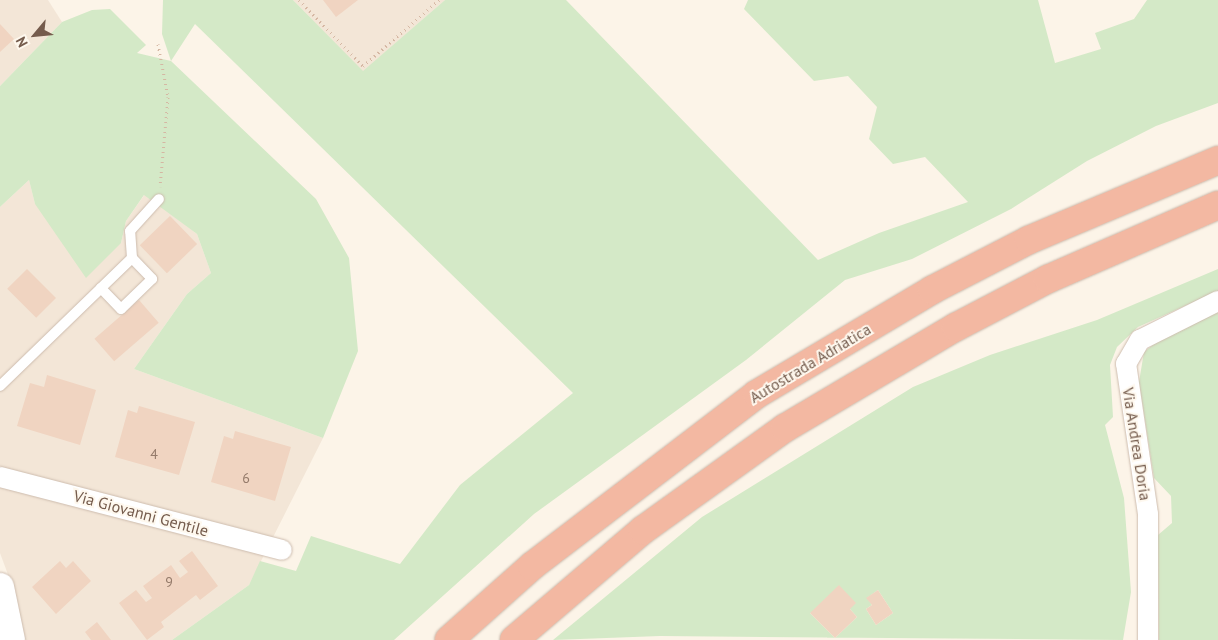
<!DOCTYPE html>
<html>
<head>
<meta charset="utf-8">
<style>
  body { margin:0 }
  #map { position:relative; width:1218px; height:640px; overflow:hidden; background:#fcf4e8; font-family:"PT Sans",sans-serif }
  div>[style] { position:absolute }
  .residential>* { inset:0; background:#f3e6d7 }
  .green>* { inset:0; background:#d4e9c7 }
  .building>* { inset:0; background:#f0d4c1; transform-origin:0 0 }
  .path>* { height:3px; margin-top:-1.5px; transform-origin:0; background:repeating-linear-gradient(90deg,#d5b7a3 0 1px,transparent 0 5px) }
  .roads { filter:drop-shadow(0 0 1px #cdbcae) drop-shadow(0 0 1px #cdbcae) }
  .service>* { height:10px; margin:-5px; padding:0 5px; transform-origin:5px; border-radius:5px; background:#fff }
  .minor>* { height:20px; margin:-10px; padding:0 10px; transform-origin:10px; border-radius:10px; background:#fff }
  .secondary>* { height:28px; margin:-14px; padding:0 14px; transform-origin:14px; border-radius:14px; background:#fff }
  .motorway>* { height:28px; margin:-14px; padding:0 14px; transform-origin:14px; border-radius:14px; background:#f3b8a2 }
  span { translate:-50% -50%; white-space:nowrap; text-align:center; line-height:1.15; -webkit-text-stroke:4px #fef8ee; paint-order:stroke }
  .number-label { font-size:14px; color:#947a6a }
  .number-label span { -webkit-text-stroke-width:0 }
  .street-label { font-size:16px; color:#755c4d }
  .north { position:absolute; left:10px; top:10px; width:50px; height:50px; -webkit-text-stroke:4px #fef8ee; paint-order:stroke; rotate:242deg; font-size:14px; font-weight:700; line-height:20px; text-align:center; color:#755c4d }
  .north::after { content:''; display:block; margin:auto; width:18px; height:22px; background:#755c4d; clip-path:polygon(50% 0,100% 100%,50% 72%,0 100%) }
</style>
</head>
<body>
<div id="map">
  <div class="residential">
    <i style="clip-path:polygon(0 0,48px 0,62px 22px,0 86px)"></i>
    <i style="clip-path:polygon(293px 0,445px 0,363px 72px)"></i>
    <i style="clip-path:polygon(29px 180px,35px 204px,121px 243px,126px 221px,145px 194px,197px 234px,211px 273px,187px 294px,134px 369px,323px 438px,249px 585px,172px 640px,23px 640px,16px 596px,0 553px,0 207px)"></i>
  </div>
  <div class="green">
    <i style="clip-path:polygon(163px 0,293px 0,363px 71px,445px 0,566px 0,818px 260px,879px 233px,968px 202px,925px 157px,893px 164px,869px 139px,877px 107px,848px 76px,814px 81px,744px 9px,748px 0,1038px 0,1055px 63px,1101px 49px,1095px 33px,1134px 19px,1147px 0,1218px 0,1218px 103px,1156px 126px,1087px 161px,1011px 209px,912px 259px,845px 280px,746px 360px,534px 514px,394px 640px,172px 640px,249px 585px,260px 561px,296px 571px,311px 536px,400px 564px,460px 485px,573px 393px,195px 24px,171px 61px,316px 199px,349px 258px,358px 351px,323px 438px,134px 369px,187px 294px,211px 273px,197px 234px,144px 195px,126px 221px,121px 243px,86px 278px,35px 204px,29px 180px,0 207px,0 86px,62px 22px,92px 10px,110px 9px,146px 45px,137px 53px,171px 61px,162px 34px)"></i>
    <i style="clip-path:polygon(evenodd,1218px 269px,1218px 291px,1138px 327px,1117px 347px,1110px 365px,1113px 417px,1105px 425px,1124px 498px,1131px 592px,1123px 640px,660px 636px,553px 640px,702px 517px,913px 387px,990px 355px,1097px 320px,1218px 269px,878px 590px,893px 613px,876px 625px,866px 609px,872px 605px,867px 598px,878px 590px,1218px 269px,850px 609px,857px 617px,835px 638px,810px 613px,850px 609px)"></i>
    <i style="clip-path:polygon(1218px 311px,1218px 640px,1159px 640px,1158px 535px,1172px 523px,1171px 496px,1154px 478px,1139px 382px,1144px 352px,1165px 335px)"></i>
  </div>
  <div class="building">
    <i style="clip-path:polygon(323px 0,358px 0,336px 17px)"></i>
    <i style="clip-path:polygon(0 24px,14px 39px,0 52px)"></i>
    <i style="left:170px;top:216px;width:39px;height:42px;rotate:46deg"></i>
    <i style="left:27px;top:269px;width:41px;height:28px;rotate:45deg"></i>
    <i style="left:139px;top:300px;width:30px;height:59px;rotate:49deg"></i>
    <i style="clip-path:polygon(47px 375px,96px 390px,80px 445px,17px 426px,30px 383px,44px 387px)"></i>
    <i style="clip-path:polygon(139px 406px,195px 422px,179px 475px,115px 457px,128px 410px,137px 413px)"></i>
    <i style="clip-path:polygon(235px 431px,291px 447px,275px 501px,211px 482px,224px 436px,233px 439px)"></i>
    <i style="clip-path:polygon(192px 551px,218px 586px,200px 600px,196px 595px,161px 622px,164px 627px,147px 640px,119px 603px,136px 590px,146px 602px,152px 598px,143px 586px,171px 565px,180px 578px,188px 572px,179px 561px)"></i>
    <i style="clip-path:polygon(60px 561px,66px 568px,73px 561px,91px 581px,56px 614px,32px 587px)"></i>
    <i style="clip-path:polygon(839px 585px,856px 603px,850px 609px,857px 617px,835px 638px,810px 613px)"></i>
    <i style="clip-path:polygon(878px 590px,893px 613px,876px 625px,866px 609px,872px 605px,866px 598px)"></i>
    <i style="clip-path:polygon(97px 622px,111px 640px,91px 640px,85px 632px)"></i>
  </div>
  <div class="path">
    <i style="left:299px;top:0;width:92px;rotate:45.9deg"></i>
    <i style="left:363px;top:66px;width:101px;rotate:-41deg"></i>
    <i style="left:158px;top:44px;width:54px;rotate:79.3deg"></i>
    <i style="left:168px;top:97px;width:90px;rotate:95.1deg"></i>
  </div>
  <div class="roads">
    <div class="service">
      <i style="left:132px;top:258px;width:27px;rotate:-94deg"></i>
      <i style="left:130px;top:231px;width:43px;rotate:-47.8deg"></i>
      <i style="left:0;top:386px;width:141px;rotate:-44.1deg"></i>
      <i style="left:101px;top:288px;width:43px;rotate:-44.1deg"></i>
      <i style="left:132px;top:258px;width:29px;rotate:46deg"></i>
      <i style="left:152px;top:279px;width:43px;rotate:135.9deg"></i>
      <i style="left:121px;top:309px;width:29px;rotate:-134deg"></i>
    </div>
    <div class="minor">
      <i style="left:0;top:477px;width:291px;rotate:14.5deg"></i>
      <i style="left:1148px;top:640px;width:126px;rotate:-90deg"></i>
      <i style="left:1148px;top:514px;width:152px;rotate:-98.3deg"></i>
      <i style="left:1126px;top:364px;width:28px;rotate:-60deg"></i>
      <i style="left:1140px;top:340px;width:87px;rotate:-26.6deg"></i>
    </div>
    <div class="secondary">
      <i style="left:0;top:587px;width:54px;rotate:78.3deg"></i>
    </div>
    <div class="motorway">
      <i style="left:449px;top:640px;width:111px;rotate:-41.7deg"></i>
      <i style="left:532px;top:566px;width:283px;rotate:-37.4deg"></i>
      <i style="left:757px;top:394px;width:204px;rotate:-30.7deg"></i>
      <i style="left:932px;top:290px;width:109px;rotate:-27.3deg"></i>
      <i style="left:1029px;top:240px;width:205px;rotate:-22.9deg"></i>
      <i style="left:514px;top:640px;width:170px;rotate:-40.5deg"></i>
      <i style="left:643px;top:530px;width:175px;rotate:-35.7deg"></i>
      <i style="left:785px;top:428px;width:199px;rotate:-30.6deg"></i>
      <i style="left:956px;top:327px;width:104px;rotate:-27.6deg"></i>
      <i style="left:1048px;top:279px;width:185px;rotate:-23.5deg"></i>
    </div>
  </div>
  <div class="number-label">
    <span style="left:154px;top:454px">4</span>
    <span style="left:246px;top:478px">6</span>
    <span style="left:169px;top:582px">9</span>
  </div>
  <div class="street-label">
    <span style="left:810px;top:363px;rotate:-31deg">Autostrada Adriatica</span>
    <span style="left:1137px;top:444px;rotate:81deg">Via Andrea Doria</span>
    <span style="left:141px;top:513px;rotate:15deg">Via Giovanni Gentile</span>
  </div>
  <div class="north">N</div>
</div>
</body>
</html>
